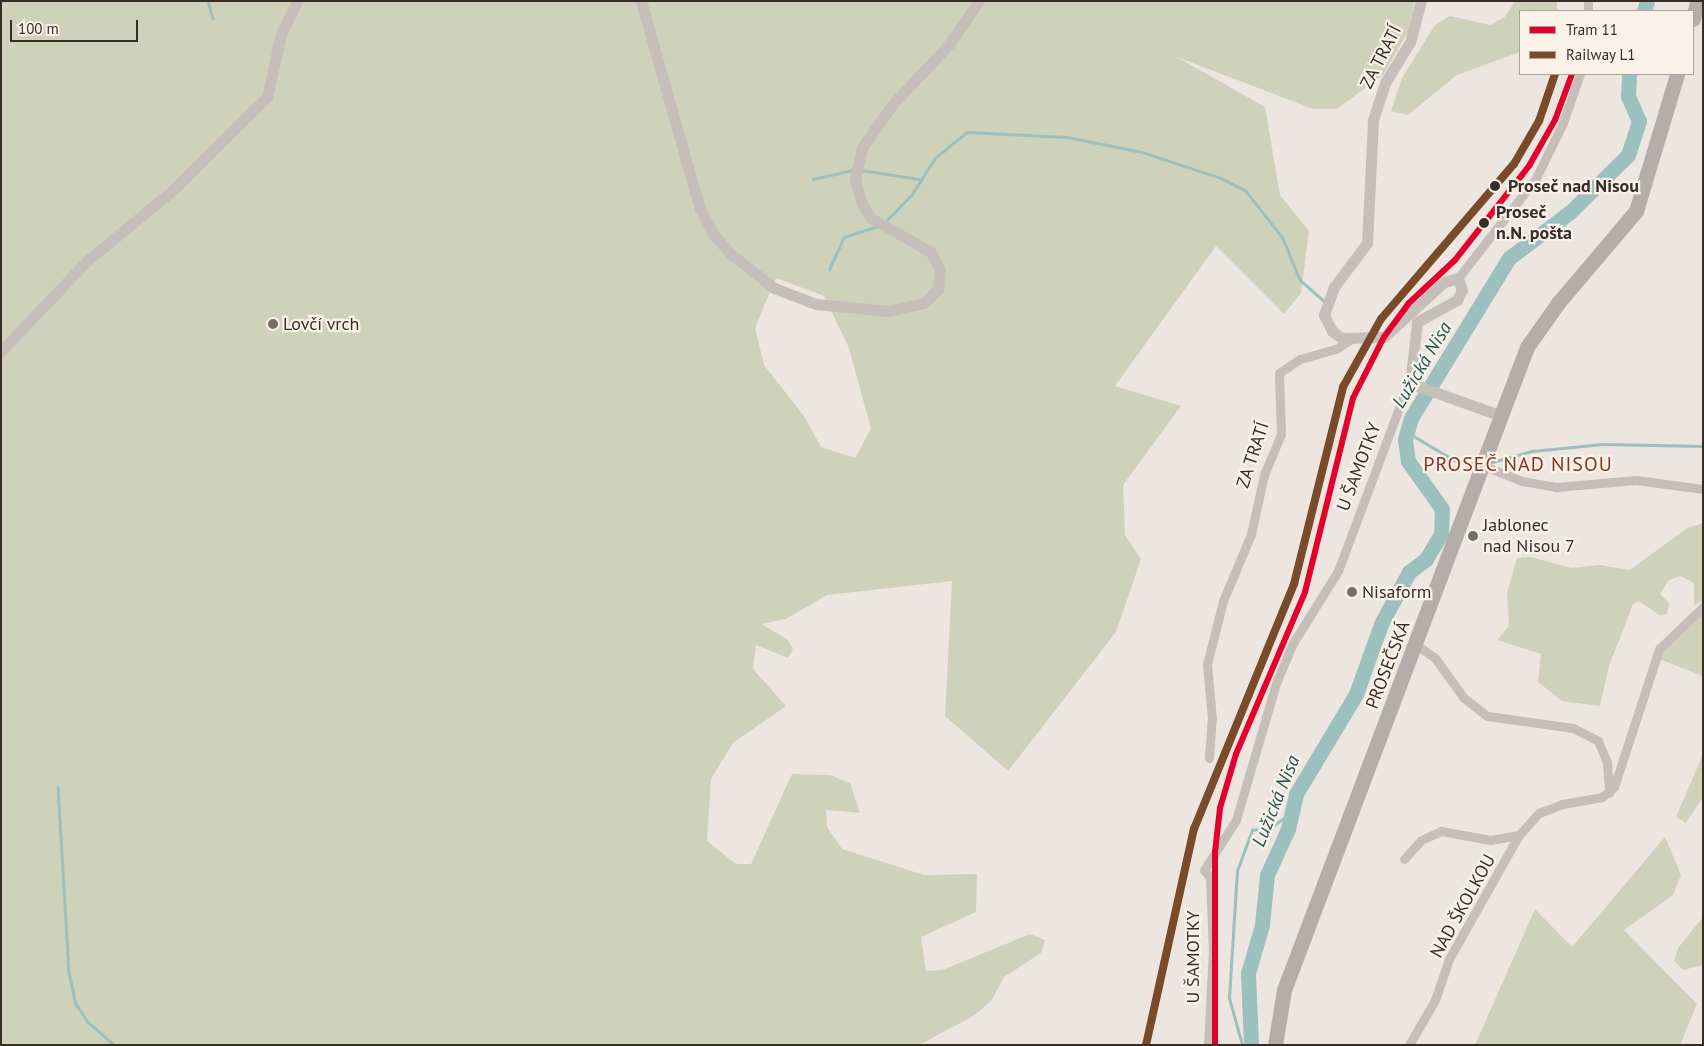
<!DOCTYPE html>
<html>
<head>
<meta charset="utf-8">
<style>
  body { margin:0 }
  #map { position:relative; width:1704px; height:1046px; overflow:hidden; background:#ede6e0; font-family:"PT Sans",sans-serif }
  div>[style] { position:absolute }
  .green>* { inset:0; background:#cfd2ba }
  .stream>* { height:2.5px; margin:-1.25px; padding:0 1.25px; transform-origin:1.25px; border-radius:1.25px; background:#9cc0be }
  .river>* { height:15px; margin:-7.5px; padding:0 7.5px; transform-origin:7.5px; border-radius:7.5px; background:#9cc0be }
  .minor>* { height:9px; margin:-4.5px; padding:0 4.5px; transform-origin:4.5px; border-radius:4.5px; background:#c6bfb9 }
  .tertiary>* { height:11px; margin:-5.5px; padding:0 5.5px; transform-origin:5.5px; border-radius:5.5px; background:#c6bfb9 }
  .primary>* { height:15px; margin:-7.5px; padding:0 7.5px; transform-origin:7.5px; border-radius:7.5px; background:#b5ada9 }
  .rail-1>* { height:8px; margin:-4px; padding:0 4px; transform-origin:4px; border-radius:4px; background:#7a4b2a }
  .tram-1>* { height:6px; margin:-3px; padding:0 3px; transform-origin:3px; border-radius:3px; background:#e4002b }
  .dots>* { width:14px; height:14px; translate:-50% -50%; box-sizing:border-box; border:2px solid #faf1e8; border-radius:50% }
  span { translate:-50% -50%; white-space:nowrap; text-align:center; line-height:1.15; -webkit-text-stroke:4.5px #faf1e8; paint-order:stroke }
  .street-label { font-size:18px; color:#372c28 }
  .stop-label { font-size:18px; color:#372c28; font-weight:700 }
  .left { translate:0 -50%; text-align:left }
  .poi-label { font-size:18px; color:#372c28 }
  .water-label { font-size:19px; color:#1d5658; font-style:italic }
  .quarter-label { font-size:20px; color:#863520; letter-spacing:1px }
  .frame { position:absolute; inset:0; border:2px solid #372c28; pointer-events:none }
  .legend { position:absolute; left:1519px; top:10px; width:175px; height:65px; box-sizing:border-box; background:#faf1e8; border:1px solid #aca29b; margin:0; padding:6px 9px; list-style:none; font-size:15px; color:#372c28 }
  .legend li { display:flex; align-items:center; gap:10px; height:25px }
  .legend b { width:25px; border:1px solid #aca29b }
  .scale { position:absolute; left:10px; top:20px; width:128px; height:22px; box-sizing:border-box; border:2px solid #372c28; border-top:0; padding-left:6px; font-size:15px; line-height:18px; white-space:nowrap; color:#372c28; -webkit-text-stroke:4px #faf1e8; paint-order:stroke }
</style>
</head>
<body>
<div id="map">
  <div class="green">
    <i style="clip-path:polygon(evenodd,1px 1px,1415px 1px,1408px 32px,1383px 75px,1337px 109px,1313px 109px,1177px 57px,1265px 107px,1280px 195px,1309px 231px,1301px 293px,1284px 314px,1216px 246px,1115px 386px,1181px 406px,1123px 485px,1125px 535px,1141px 559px,1116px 632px,1008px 771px,945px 716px,952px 581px,827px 595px,786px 619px,761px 624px,787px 639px,793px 649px,788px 658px,756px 645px,753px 669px,786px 706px,733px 743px,711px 779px,707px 841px,736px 864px,751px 864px,792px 774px,830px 775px,850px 783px,860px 813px,826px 810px,827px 827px,842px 849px,924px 875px,977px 874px,976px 912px,921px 937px,926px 971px,942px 970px,1030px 934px,1045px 940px,1041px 953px,1004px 977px,992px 1000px,975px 1015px,919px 1045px,1px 1045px,1px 1px,776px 278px,824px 296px,849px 348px,871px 429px,855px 458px,821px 447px,804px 416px,764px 365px,755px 328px,776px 278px)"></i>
    <i style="clip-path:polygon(1515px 1px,1557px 1px,1557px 11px,1520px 11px,1520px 52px,1457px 75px,1408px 115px,1391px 111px,1402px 78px,1435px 25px,1450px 16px,1490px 25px,1505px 17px)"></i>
    <i style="clip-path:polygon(1703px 523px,1703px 601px,1694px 605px,1694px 583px,1680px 576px,1669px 580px,1660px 594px,1669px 603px,1667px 614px,1659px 615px,1639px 601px,1633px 604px,1609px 666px,1600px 706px,1562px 701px,1538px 682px,1541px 654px,1497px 640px,1509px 626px,1507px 593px,1517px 558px,1531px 557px,1571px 568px,1600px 565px,1630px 570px,1687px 528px)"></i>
    <i style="clip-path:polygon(1703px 613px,1703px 676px,1659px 659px,1668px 643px)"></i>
    <i style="clip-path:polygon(1703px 754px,1703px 797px,1686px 823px,1676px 817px)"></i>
    <i style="clip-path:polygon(1665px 837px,1681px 875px,1673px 895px,1624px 930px,1697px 1004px,1680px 1045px,1475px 1045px,1535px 909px,1572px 947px)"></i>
    <i style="clip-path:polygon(1703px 917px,1703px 965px,1683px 970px,1674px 961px,1678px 948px)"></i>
  </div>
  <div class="stream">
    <i style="left:208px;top:1px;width:18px;rotate:74deg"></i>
    <i style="left:861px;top:170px;width:60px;rotate:8.7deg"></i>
    <i style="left:813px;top:179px;width:41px;rotate:-12.7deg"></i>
    <i style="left:886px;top:221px;width:37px;rotate:-46deg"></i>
    <i style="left:912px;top:194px;width:43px;rotate:-57.4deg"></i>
    <i style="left:935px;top:158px;width:41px;rotate:-39.1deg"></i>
    <i style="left:967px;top:132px;width:100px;rotate:2.9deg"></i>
    <i style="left:1067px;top:137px;width:76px;rotate:11.3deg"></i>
    <i style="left:1142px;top:152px;width:83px;rotate:18.2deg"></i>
    <i style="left:1221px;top:178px;width:28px;rotate:27deg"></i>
    <i style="left:1246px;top:191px;width:60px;rotate:51.8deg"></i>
    <i style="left:1283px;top:238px;width:45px;rotate:68deg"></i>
    <i style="left:1300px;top:280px;width:33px;rotate:41deg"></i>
    <i style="left:829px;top:270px;width:36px;rotate:-66deg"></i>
    <i style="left:844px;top:237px;width:35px;rotate:-18deg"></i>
    <i style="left:1407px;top:432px;width:55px;rotate:30.8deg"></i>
    <i style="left:1454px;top:460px;width:22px;rotate:8deg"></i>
    <i style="left:1489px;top:463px;width:45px;rotate:-15.6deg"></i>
    <i style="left:1532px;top:451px;width:71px;rotate:-5.6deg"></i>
    <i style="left:1603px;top:444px;width:100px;rotate:1.1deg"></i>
    <i style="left:58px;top:787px;width:185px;rotate:86.6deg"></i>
    <i style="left:69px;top:972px;width:33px;rotate:78deg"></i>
    <i style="left:76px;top:1004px;width:22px;rotate:56deg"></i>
    <i style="left:88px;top:1022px;width:35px;rotate:41deg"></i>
    <i style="left:1242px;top:1045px;width:49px;rotate:-105.5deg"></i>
    <i style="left:1229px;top:998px;width:127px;rotate:-86.4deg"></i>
    <i style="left:1237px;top:871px;width:44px;rotate:-69.9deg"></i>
    <i style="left:1252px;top:830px;width:19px;rotate:-9deg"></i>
    <i style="left:1271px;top:827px;width:24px;rotate:-35deg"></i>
  </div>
  <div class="river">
    <i style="left:1644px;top:11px;width:10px;rotate:-73deg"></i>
    <i style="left:1251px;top:1045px;width:72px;rotate:-92.4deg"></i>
    <i style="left:1248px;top:973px;width:50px;rotate:-73.7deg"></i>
    <i style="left:1262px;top:925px;width:50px;rotate:-84.3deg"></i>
    <i style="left:1267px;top:875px;width:51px;rotate:-65.5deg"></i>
    <i style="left:1288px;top:829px;width:36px;rotate:-77deg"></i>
    <i style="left:1296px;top:794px;width:117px;rotate:-59deg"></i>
    <i style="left:1356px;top:694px;width:74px;rotate:-70.3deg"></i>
    <i style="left:1381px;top:624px;width:59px;rotate:-61.7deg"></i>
    <i style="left:1409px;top:572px;width:21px;rotate:-37deg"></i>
    <i style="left:1426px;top:559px;width:29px;rotate:-59deg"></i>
    <i style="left:1441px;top:534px;width:25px;rotate:-88deg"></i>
    <i style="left:1442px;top:509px;width:59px;rotate:-125.3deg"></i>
    <i style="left:1408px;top:461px;width:22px;rotate:-98deg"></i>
    <i style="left:1405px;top:439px;width:22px;rotate:-74deg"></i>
    <i style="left:1411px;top:418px;width:188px;rotate:-58.5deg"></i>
    <i style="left:1509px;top:258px;width:76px;rotate:-37deg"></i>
    <i style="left:1570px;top:212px;width:81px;rotate:-44.5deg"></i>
    <i style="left:1628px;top:155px;width:36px;rotate:-72deg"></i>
    <i style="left:1639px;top:121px;width:27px;rotate:-114deg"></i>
    <i style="left:1628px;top:96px;width:22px;rotate:-87deg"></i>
  </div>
  <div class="minor">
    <i style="left:1588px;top:11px;width:10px;rotate:-90deg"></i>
    <i style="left:1458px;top:278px;width:127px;rotate:-52deg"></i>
    <i style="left:1536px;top:178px;width:61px;rotate:-63.9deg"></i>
    <i style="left:1563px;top:123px;width:52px;rotate:-70.9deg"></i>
    <i style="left:1484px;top:466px;width:41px;rotate:21.5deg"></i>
    <i style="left:1522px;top:481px;width:36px;rotate:10deg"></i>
    <i style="left:1557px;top:487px;width:79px;rotate:-5.1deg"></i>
    <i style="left:1636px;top:480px;width:68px;rotate:7.7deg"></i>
    <i style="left:1416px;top:645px;width:23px;rotate:34deg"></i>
    <i style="left:1435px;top:658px;width:49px;rotate:54.1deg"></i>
    <i style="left:1464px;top:698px;width:29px;rotate:38deg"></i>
    <i style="left:1487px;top:716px;width:87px;rotate:7.9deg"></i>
    <i style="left:1573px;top:728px;width:28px;rotate:27deg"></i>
    <i style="left:1598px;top:741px;width:23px;rotate:67deg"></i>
    <i style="left:1607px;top:762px;width:31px;rotate:86deg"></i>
    <i style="left:1209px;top:758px;width:39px;rotate:-86deg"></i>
    <i style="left:1212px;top:719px;width:55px;rotate:-95.2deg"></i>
    <i style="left:1207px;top:664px;width:65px;rotate:-75.7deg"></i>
    <i style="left:1223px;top:601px;width:73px;rotate:-67.3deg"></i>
    <i style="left:1251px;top:534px;width:60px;rotate:-77.6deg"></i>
    <i style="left:1264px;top:475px;width:44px;rotate:-67.5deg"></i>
    <i style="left:1281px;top:434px;width:61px;rotate:-91.9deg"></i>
    <i style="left:1279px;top:373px;width:25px;rotate:-34deg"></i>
    <i style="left:1300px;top:359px;width:37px;rotate:-16deg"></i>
    <i style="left:1336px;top:349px;width:17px;rotate:-33deg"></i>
    <i style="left:1404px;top:859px;width:25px;rotate:-48deg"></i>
    <i style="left:1421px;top:840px;width:22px;rotate:-24deg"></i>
    <i style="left:1441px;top:831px;width:50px;rotate:10.4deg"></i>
    <i style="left:1490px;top:840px;width:29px;rotate:-10deg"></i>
    <i style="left:1208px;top:1045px;width:95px;rotate:-87deg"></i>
    <i style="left:1213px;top:950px;width:73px;rotate:-92.4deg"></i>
    <i style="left:1210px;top:877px;width:9px;rotate:-131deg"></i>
    <i style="left:1204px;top:870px;width:59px;rotate:-57.4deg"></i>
    <i style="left:1236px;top:820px;width:143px;rotate:-73.7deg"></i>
    <i style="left:1276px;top:683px;width:43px;rotate:-67deg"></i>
    <i style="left:1293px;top:643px;width:85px;rotate:-58deg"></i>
    <i style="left:1338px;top:571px;width:208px;rotate:-69.5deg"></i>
    <i style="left:1409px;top:1045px;width:52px;rotate:-60deg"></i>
    <i style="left:1435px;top:1000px;width:43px;rotate:-71.1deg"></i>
    <i style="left:1449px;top:959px;width:142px;rotate:-60.6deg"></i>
    <i style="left:1519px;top:835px;width:30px;rotate:-48deg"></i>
    <i style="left:1539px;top:813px;width:25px;rotate:-21deg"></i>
    <i style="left:1562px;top:804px;width:41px;rotate:-9.9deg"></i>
    <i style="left:1602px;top:797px;width:16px;rotate:-40deg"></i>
    <i style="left:1614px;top:787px;width:145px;rotate:-71.9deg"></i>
    <i style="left:1659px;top:649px;width:61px;rotate:-43.7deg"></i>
  </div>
  <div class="tertiary">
    <i style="left:641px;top:1px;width:216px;rotate:74.2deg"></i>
    <i style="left:700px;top:209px;width:30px;rotate:62deg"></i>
    <i style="left:714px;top:235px;width:27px;rotate:48deg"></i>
    <i style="left:732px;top:255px;width:53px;rotate:38.2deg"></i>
    <i style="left:774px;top:288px;width:45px;rotate:20.9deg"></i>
    <i style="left:816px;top:304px;width:73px;rotate:5.5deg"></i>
    <i style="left:889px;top:311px;width:36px;rotate:-13deg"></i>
    <i style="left:924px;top:303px;width:20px;rotate:-45deg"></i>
    <i style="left:938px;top:289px;width:19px;rotate:-84deg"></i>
    <i style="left:940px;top:270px;width:20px;rotate:-117deg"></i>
    <i style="left:931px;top:252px;width:69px;rotate:-150.5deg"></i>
    <i style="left:871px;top:218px;width:17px;rotate:-123deg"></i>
    <i style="left:862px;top:204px;width:25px;rotate:-106deg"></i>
    <i style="left:855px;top:180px;width:33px;rotate:-78deg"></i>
    <i style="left:862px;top:148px;width:52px;rotate:-55.1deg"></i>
    <i style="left:892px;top:105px;width:83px;rotate:-46.9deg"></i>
    <i style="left:949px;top:44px;width:52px;rotate:-55.1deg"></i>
    <i style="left:1421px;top:1px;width:42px;rotate:105deg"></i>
    <i style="left:1410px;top:42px;width:48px;rotate:121.4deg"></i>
    <i style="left:1385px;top:83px;width:40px;rotate:108deg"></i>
    <i style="left:1373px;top:121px;width:122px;rotate:92.8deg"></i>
    <i style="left:1367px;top:243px;width:55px;rotate:126.9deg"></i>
    <i style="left:1334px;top:287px;width:30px;rotate:110deg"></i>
    <i style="left:1324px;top:315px;width:18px;rotate:63deg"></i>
    <i style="left:1332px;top:331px;width:12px;rotate:35deg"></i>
    <i style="left:1342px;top:338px;width:42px;rotate:-1.4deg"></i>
    <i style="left:1384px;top:337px;width:81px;rotate:-42.5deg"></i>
    <i style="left:1444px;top:282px;width:15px;rotate:-16deg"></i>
    <i style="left:1458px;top:278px;width:13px;rotate:72deg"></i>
    <i style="left:1462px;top:290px;width:11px;rotate:117deg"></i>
    <i style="left:1457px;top:300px;width:46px;rotate:151.2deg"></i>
    <i style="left:1417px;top:322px;width:54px;rotate:96.3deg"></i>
    <i style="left:1411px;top:376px;width:12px;rotate:55deg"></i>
    <i style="left:1418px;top:386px;width:89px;rotate:19.7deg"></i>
    <i style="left:1px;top:351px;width:126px;rotate:-46.3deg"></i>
    <i style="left:88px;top:260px;width:112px;rotate:-39.5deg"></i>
    <i style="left:174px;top:189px;width:131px;rotate:-44.7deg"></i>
    <i style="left:267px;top:97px;width:65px;rotate:-77.5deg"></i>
    <i style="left:281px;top:34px;width:37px;rotate:-64deg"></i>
  </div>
  <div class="primary">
    <i style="left:1693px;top:19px;width:18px;rotate:-77deg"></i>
    <i style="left:1275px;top:1045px;width:56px;rotate:-80.7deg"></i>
    <i style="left:1284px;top:990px;width:687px;rotate:-69.3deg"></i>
    <i style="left:1527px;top:347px;width:54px;rotate:-54.8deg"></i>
    <i style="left:1558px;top:303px;width:121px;rotate:-49.7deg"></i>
    <i style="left:1636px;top:211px;width:143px;rotate:-73.3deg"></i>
  </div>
  <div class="rail-1">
    <i style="left:1146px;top:1045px;width:221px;rotate:-77.5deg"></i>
    <i style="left:1194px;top:829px;width:265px;rotate:-67.8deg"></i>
    <i style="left:1294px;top:584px;width:203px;rotate:-76deg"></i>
    <i style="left:1343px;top:387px;width:78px;rotate:-60.8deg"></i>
    <i style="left:1381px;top:319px;width:204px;rotate:-49.4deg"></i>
    <i style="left:1514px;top:164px;width:50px;rotate:-59.8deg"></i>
    <i style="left:1539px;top:121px;width:50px;rotate:-71.2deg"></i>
  </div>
  <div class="tram-1">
    <i style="left:1215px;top:1045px;width:193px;rotate:-90deg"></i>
    <i style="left:1215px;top:852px;width:44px;rotate:-83.5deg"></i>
    <i style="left:1220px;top:808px;width:56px;rotate:-73.5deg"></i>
    <i style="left:1236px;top:754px;width:176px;rotate:-66.9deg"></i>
    <i style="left:1305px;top:592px;width:200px;rotate:-76.1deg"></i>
    <i style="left:1353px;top:398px;width:68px;rotate:-63.1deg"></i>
    <i style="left:1384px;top:337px;width:42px;rotate:-53.7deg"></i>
    <i style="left:1409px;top:303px;width:63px;rotate:-43.1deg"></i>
    <i style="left:1455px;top:260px;width:120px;rotate:-51.8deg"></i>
    <i style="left:1529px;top:166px;width:53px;rotate:-60.5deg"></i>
    <i style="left:1555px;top:120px;width:49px;rotate:-69.7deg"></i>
  </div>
  <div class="dots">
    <i style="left:1495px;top:186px;background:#372c28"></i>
    <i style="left:1484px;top:223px;background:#372c28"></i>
    <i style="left:273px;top:324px;background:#776d68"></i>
    <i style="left:1473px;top:536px;background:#776d68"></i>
    <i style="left:1352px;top:592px;background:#776d68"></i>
  </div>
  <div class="street-label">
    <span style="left:1381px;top:57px;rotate:-63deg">ZA TRATÍ</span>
    <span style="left:1253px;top:455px;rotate:-72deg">ZA TRATÍ</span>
    <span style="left:1359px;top:467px;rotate:-69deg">U ŠAMOTKY</span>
    <span style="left:1388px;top:665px;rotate:-69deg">PROSEČSKÁ</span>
    <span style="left:1463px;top:906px;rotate:-61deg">NAD ŠKOLKOU</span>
    <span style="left:1193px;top:957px;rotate:-90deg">U ŠAMOTKY</span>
  </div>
  <div class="stop-label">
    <span class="left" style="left:1508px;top:186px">Proseč nad Nisou</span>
    <span class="left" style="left:1496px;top:223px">Proseč<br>n.N. pošta</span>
  </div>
  <div class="poi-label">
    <span class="left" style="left:283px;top:324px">Lovčí vrch</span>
    <span class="left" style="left:1483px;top:536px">Jablonec<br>nad Nisou 7</span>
    <span class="left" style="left:1362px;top:592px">Nisaform</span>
  </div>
  <div class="water-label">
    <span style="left:1422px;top:365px;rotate:-59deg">Lužická Nisa</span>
    <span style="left:1276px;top:801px;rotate:-68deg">Lužická Nisa</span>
  </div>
  <div class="quarter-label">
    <span style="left:1518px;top:464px">PROSEČ NAD NISOU</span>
  </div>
  <div class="frame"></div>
  <ul class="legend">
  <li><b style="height:6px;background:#e4002b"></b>Tram 11</li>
  <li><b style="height:6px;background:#7a4b2a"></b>Railway L1</li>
  </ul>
  <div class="scale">100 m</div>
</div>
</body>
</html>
